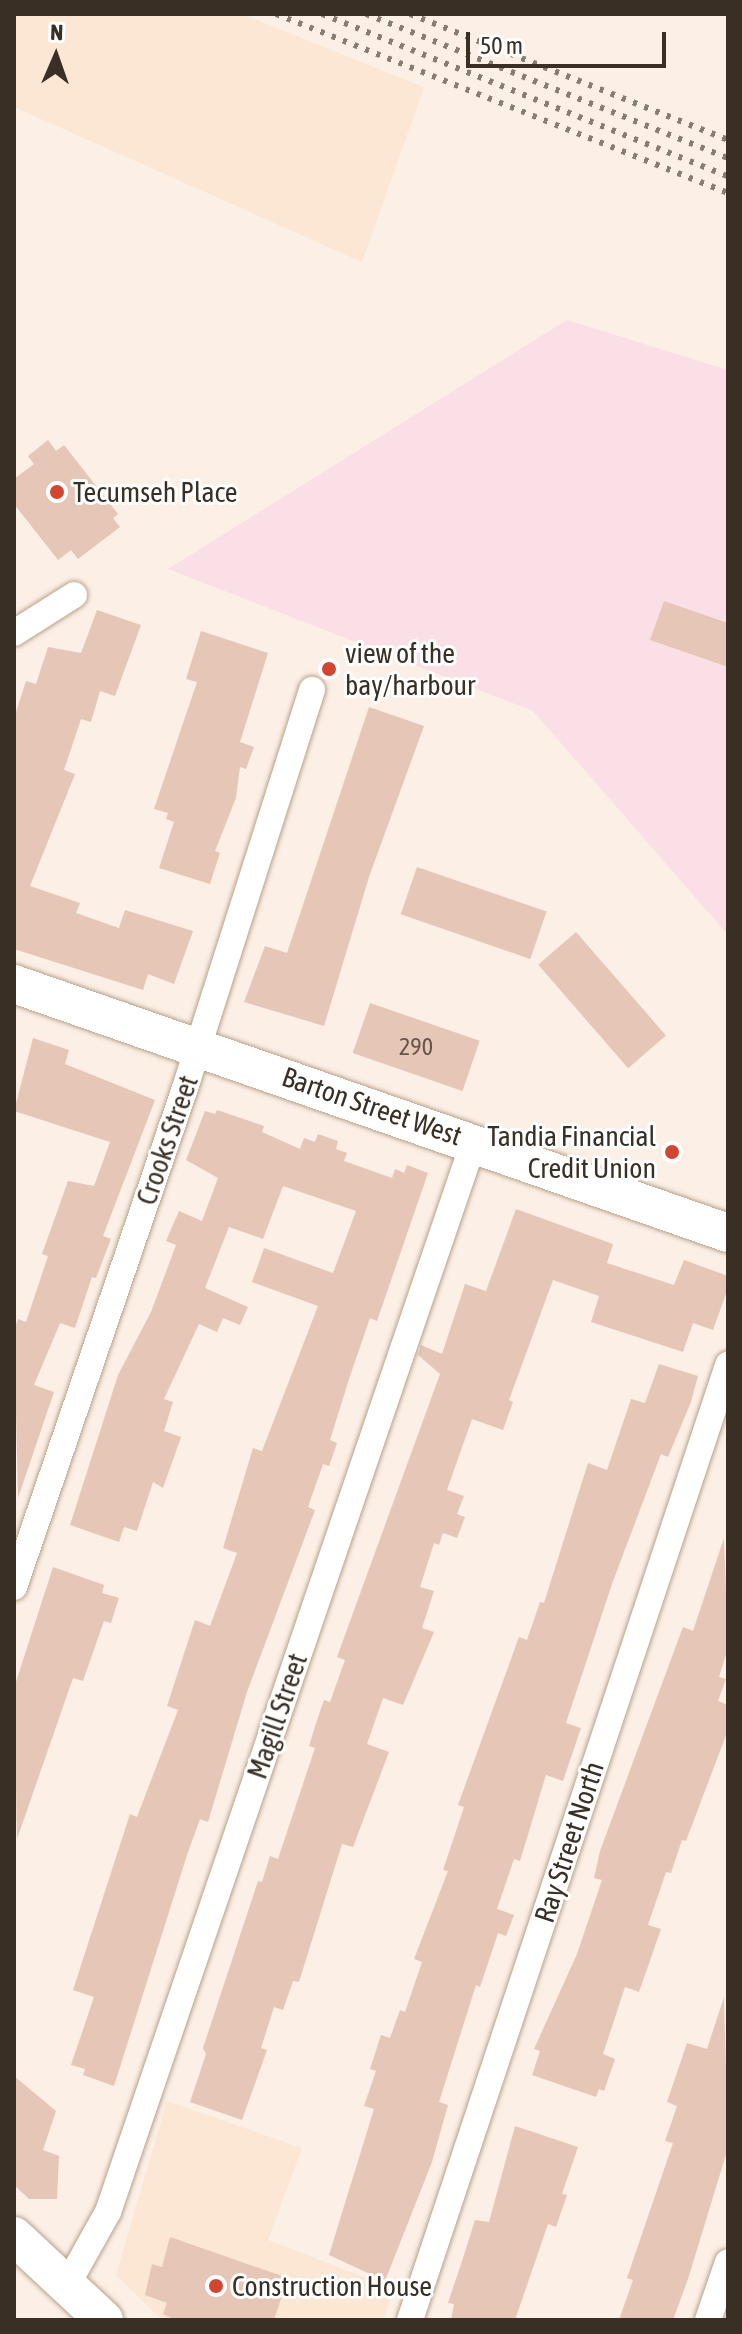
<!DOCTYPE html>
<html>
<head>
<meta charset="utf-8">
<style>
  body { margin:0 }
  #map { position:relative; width:742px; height:2334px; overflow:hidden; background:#fbefe6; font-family:"Asap Condensed",sans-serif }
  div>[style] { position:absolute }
  .built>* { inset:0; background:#fbe7d4 }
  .industrial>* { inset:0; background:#fae0e6 }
  .building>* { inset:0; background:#e6c6b6; transform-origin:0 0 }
  .roads { filter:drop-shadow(0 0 2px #baa088) drop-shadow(0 0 2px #baa088) }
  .street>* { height:26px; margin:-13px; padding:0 13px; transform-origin:13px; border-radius:13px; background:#fff }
  .secondary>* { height:38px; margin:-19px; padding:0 19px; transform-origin:19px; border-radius:19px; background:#fff }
  .rail>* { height:6px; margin-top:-3px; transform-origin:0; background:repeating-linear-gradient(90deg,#887c73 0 4px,transparent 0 12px) }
  .dots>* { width:22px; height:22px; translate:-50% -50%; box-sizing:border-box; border:4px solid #fff; border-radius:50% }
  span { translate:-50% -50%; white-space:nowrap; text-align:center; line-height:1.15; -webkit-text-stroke:6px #fff; paint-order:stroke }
  .number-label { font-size:24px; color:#655549 }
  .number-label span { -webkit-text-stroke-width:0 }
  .poi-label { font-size:28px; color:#3a2f25 }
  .left { translate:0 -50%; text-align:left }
  .right { translate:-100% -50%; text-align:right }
  .street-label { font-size:28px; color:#3a2f25 }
  .frame { position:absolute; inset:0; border:16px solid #3a2f25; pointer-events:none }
  .north { position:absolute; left:16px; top:16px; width:80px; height:80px; -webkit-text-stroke:6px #fff; paint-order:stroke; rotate:2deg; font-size:22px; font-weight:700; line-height:32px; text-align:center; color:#3a2f25 }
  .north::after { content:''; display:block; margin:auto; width:28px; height:36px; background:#3a2f25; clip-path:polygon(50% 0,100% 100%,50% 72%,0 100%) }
  .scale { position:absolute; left:466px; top:32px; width:200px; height:36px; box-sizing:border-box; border:4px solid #3a2f25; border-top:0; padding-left:10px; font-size:24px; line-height:28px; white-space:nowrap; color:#3a2f25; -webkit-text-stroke:6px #fff; paint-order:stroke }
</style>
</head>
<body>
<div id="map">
  <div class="built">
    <i style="clip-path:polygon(14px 14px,242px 14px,424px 87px,362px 262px,14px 107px)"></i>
    <i style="clip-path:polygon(167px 2101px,302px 2148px,268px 2240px,394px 2289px,383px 2320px,162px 2320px,116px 2275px)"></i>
  </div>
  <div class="industrial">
    <i style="clip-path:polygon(567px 320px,728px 370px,728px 935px,533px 711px,168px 569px)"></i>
  </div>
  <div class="building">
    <i style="clip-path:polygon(48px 440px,56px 451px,64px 445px,118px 514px,113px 518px,120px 527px,78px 559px,71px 550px,58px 560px,14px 504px,14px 479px,34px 464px,28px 456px)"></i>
    <i style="clip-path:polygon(664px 601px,728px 623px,728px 667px,650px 640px)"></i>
    <i style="clip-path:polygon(97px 610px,141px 625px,115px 696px,100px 691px,91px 722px,81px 719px,64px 770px,75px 774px,30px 886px,80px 903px,76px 913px,119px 928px,125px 910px,193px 931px,174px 984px,148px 974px,143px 990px,14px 949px,14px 718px,26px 681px,36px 684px,48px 647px,81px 653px)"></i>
    <i style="clip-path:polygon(201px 631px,268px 653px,240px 742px,254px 747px,246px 769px,240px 767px,236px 798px,215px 851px,220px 853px,210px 884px,159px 868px,174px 822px,166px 819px,168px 813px,154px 809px,197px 682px,186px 679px)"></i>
    <i style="clip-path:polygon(369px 707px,424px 726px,369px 877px,324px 1026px,244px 1002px,265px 946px,287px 953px)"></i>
    <i style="left:417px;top:867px;width:137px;height:50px;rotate:19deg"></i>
    <i style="left:576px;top:932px;width:137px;height:50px;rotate:49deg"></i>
    <i style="left:370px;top:1003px;width:116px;height:53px;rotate:19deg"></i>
    <i style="clip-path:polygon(33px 1038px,69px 1050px,65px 1064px,155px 1100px,103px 1236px,111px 1239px,96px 1278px,92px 1277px,75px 1328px,60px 1323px,34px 1385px,54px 1392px,18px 1498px,14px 1331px,18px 1319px,26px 1322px,48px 1256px,42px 1254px,68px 1181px,94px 1186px,110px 1142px,14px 1111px)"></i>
    <i style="clip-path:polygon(217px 1110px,264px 1126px,262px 1132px,300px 1149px,304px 1138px,315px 1142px,318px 1134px,338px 1141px,336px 1149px,347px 1153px,344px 1161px,392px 1178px,395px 1169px,404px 1173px,407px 1165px,428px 1173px,377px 1321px,370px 1318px,350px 1376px,330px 1440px,337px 1443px,329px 1466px,323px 1464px,308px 1507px,315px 1510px,247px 1692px,208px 1822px,200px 1819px,187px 1855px,114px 2086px,83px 2075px,85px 2069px,71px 2065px,94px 1997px,73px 1990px,130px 1814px,137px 1817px,178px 1710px,167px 1706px,195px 1620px,210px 1626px,237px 1553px,223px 1548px,253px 1448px,262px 1451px,318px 1306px,252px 1282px,264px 1248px,333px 1273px,356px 1211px,283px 1186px,263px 1239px,229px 1227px,205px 1288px,248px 1307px,240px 1325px,223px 1318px,217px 1332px,199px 1324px,164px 1399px,173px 1402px,164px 1431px,181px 1437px,163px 1488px,153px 1482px,137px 1531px,124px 1527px,119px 1542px,70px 1525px,118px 1375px,151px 1312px,176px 1245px,166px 1241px,179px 1211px,202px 1221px,218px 1178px,186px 1160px,205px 1111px,215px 1114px)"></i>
    <i style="clip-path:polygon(516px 1209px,613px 1244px,607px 1263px,674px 1285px,684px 1260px,728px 1276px,728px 1288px,713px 1330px,693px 1323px,683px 1352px,591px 1322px,599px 1296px,553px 1280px,509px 1400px,513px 1402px,503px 1430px,472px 1419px,447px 1490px,464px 1496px,457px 1514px,465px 1517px,457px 1538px,443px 1533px,439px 1545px,434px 1543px,420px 1587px,434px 1591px,422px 1628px,434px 1632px,403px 1705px,383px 1698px,367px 1744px,389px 1752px,353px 1847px,342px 1844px,299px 1982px,293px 1981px,283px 2010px,274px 2007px,261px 2048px,267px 2050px,242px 2120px,190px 2102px,206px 2054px,203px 2048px,258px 1881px,262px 1882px,270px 1856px,278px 1859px,315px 1748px,309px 1746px,316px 1723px,324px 1700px,330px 1702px,345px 1660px,337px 1657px,440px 1374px,418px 1355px,421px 1345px,442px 1354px,465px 1284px,486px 1291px)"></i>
    <i style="clip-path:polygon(659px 1364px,698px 1376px,691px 1402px,668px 1457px,661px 1454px,612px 1584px,566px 1723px,581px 1728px,563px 1781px,546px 1775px,520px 1861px,514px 1859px,497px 1909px,514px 1915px,506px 1936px,498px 1933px,480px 1987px,476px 1985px,439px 2102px,448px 2105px,432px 2162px,385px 2281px,329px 2255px,374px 2109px,364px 2106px,376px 2071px,370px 2069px,381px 2035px,390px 2038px,400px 2010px,405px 2012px,422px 1962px,414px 1959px,448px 1871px,443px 1870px,464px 1807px,458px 1805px,519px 1637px,527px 1640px,540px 1602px,544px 1603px,588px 1463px,607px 1470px,631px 1399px,645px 1403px)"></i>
    <i style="clip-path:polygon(724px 1538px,728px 1648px,719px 1677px,726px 1679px,718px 1701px,728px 1705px,728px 1730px,686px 1841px,682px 1840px,671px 1873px,666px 1872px,648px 1925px,661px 1929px,639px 1992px,625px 1987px,603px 2054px,615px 2059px,604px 2091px,599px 2089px,596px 2097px,532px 2075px,540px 2051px,534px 2049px,577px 1954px,602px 1880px,594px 1878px,600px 1851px,683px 1627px,693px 1631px)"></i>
    <i style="clip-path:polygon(53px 1567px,104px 1585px,102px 1593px,119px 1598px,111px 1623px,104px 1621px,83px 1681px,73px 1678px,17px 1839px,14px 1688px)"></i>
    <i style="clip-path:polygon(724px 1997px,728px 2148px,688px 2279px,673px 2320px,619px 2320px,633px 2280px,627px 2278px,673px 2143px,665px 2141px,677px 2106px,667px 2102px,687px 2043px,707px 2049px)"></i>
    <i style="clip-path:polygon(14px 2076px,56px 2111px,43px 2150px,59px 2156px,57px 2199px,29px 2199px,14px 2185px)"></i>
    <i style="clip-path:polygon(515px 2126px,578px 2147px,562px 2194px,567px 2195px,556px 2227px,548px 2224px,515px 2320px,451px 2320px,454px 2304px,448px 2303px,463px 2258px,475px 2220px,489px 2222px)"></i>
    <i style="clip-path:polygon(170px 2237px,288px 2278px,274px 2320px,175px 2320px,163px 2314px,167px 2303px,145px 2295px,152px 2264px,162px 2267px)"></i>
  </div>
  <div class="roads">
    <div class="street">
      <i style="left:14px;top:633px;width:71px;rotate:-32.3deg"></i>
      <i style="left:14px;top:1587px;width:527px;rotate:-71.08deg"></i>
      <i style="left:185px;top:1088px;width:418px;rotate:-72.3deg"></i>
      <i style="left:67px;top:2285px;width:84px;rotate:-60.7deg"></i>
      <i style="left:108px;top:2212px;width:1132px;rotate:-71.13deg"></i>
      <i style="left:410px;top:2320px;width:1007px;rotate:-71.58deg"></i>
      <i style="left:708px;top:2320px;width:61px;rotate:-71deg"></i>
    </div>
    <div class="secondary">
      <i style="left:14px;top:984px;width:756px;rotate:19.23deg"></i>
      <i style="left:14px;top:2236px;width:123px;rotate:43deg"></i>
    </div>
  </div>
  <div class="rail">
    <i style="left:276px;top:14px;width:486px;rotate:21.6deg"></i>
    <i style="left:322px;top:14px;width:437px;rotate:21.8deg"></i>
    <i style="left:366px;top:14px;width:390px;rotate:21.7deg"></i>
    <i style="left:410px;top:14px;width:342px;rotate:21.6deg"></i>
  </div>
  <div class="dots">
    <i style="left:57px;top:492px;background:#d2462f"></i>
    <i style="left:329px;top:669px;background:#d2462f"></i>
    <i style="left:672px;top:1152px;background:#d2462f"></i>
    <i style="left:216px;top:2286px;background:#d2462f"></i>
  </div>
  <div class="number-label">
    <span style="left:416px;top:1047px">290</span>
  </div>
  <div class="poi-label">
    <span class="left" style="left:73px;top:492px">Tecumseh Place</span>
    <span class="left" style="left:345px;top:669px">view of the<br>bay/harbour</span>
    <span class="right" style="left:656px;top:1152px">Tandia Financial<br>Credit Union</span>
    <span class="left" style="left:232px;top:2286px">Construction House</span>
  </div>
  <div class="street-label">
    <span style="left:372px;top:1106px;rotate:19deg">Barton Street West</span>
    <span style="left:167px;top:1140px;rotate:-71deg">Crooks Street</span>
    <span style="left:277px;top:1716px;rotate:-71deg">Magill Street</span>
    <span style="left:569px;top:1842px;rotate:-72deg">Ray Street North</span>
  </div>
  <div class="frame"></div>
  <div class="north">N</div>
  <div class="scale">50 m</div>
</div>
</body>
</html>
